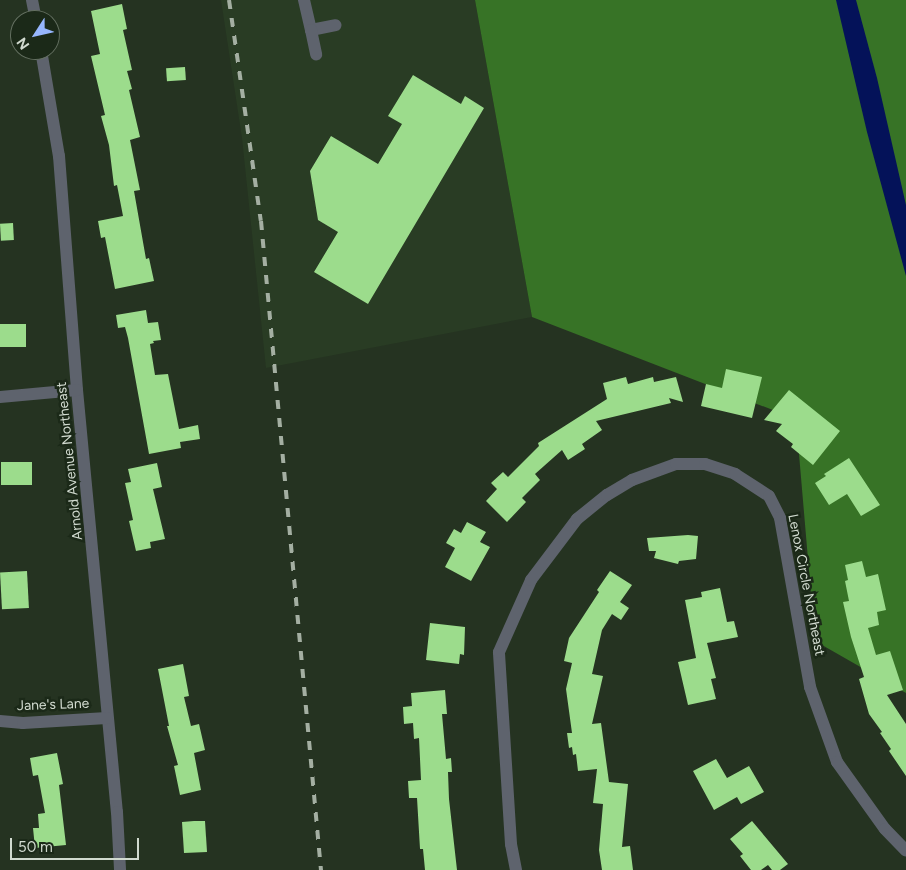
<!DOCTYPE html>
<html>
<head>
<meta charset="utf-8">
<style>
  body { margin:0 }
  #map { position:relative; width:906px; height:870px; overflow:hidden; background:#253321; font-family:Figtree,sans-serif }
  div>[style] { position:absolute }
  .built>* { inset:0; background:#293c24 }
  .forest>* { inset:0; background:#377326 }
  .water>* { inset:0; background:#041259 }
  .building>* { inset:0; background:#9cdc8c; transform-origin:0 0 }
  .minor>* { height:12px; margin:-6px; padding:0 6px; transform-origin:6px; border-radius:6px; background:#5e636d }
  .rail>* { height:4px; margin-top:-2px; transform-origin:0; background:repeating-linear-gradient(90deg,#a4afa2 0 9px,transparent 0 18px) }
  span { translate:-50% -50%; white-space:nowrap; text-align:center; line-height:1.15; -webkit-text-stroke:5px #1b2918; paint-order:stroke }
  .street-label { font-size:14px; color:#d1dacf }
  .north { position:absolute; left:10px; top:10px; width:50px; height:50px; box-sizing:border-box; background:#1b2918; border:1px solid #647061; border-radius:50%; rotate:235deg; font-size:14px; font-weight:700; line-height:20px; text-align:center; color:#d1dacf }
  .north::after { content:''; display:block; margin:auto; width:18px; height:22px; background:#96b6fd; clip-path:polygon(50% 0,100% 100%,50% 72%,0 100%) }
  .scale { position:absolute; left:10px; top:838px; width:129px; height:22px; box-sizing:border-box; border:2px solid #d1dacf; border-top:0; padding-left:6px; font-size:15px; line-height:18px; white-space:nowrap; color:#d1dacf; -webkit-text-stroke:4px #1b2918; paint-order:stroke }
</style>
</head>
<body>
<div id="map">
  <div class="built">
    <i style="clip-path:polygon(221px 0,475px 0,532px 317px,266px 368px,242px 138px)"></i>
  </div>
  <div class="forest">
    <i style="clip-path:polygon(475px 0,906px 0,906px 693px,815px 641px,796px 419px,532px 317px)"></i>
  </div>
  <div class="water">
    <i style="clip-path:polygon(836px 0,856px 0,877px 78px,906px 205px,906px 276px,867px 132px)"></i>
  </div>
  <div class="building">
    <i style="clip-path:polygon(122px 4px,127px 29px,123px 30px,132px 70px,127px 71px,132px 89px,129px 90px,140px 137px,130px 140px,140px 190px,134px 191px,146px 259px,149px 258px,154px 281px,115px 289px,105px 237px,101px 238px,98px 221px,123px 216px,117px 185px,114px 186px,109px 145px,101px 116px,105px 115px,91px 56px,100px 54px,91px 11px)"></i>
    <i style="left:185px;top:67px;width:13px;height:19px;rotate:86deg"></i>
    <i style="clip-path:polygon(413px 75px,461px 104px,465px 96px,484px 108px,368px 304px,314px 272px,338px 232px,318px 220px,310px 171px,331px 136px,378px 164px,402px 124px,388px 116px)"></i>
    <i style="left:13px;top:223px;width:17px;height:13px;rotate:87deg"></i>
    <i style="clip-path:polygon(146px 310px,148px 323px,158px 322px,161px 340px,153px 341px,154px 343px,150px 344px,155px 375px,168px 374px,179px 429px,198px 425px,200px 439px,180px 442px,181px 448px,149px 454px,128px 338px,125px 327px,118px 328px,116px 315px)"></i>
    <i style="left:0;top:324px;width:26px;height:23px"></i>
    <i style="clip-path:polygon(726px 369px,762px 377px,752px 418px,701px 406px,706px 384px,722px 388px)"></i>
    <i style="clip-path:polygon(626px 377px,628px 384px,653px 377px,654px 382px,676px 377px,683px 402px,669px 398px,671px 403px,596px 421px,602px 430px,582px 444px,585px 449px,568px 460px,562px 450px,535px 474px,540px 480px,522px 498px,526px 502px,507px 522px,486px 501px,497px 489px,491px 483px,503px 472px,508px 477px,539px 446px,538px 443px,607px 399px,603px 383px)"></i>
    <i style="clip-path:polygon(789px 390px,840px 431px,813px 465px,791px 447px,793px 444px,776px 431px,782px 424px,764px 420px)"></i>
    <i style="clip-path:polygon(849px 458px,880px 505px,861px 516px,847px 494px,829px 505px,815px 483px,826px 476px,824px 474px)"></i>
    <i style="left:1px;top:462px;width:31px;height:23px"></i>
    <i style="clip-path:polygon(157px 463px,162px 487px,153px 489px,165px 539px,150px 542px,151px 548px,136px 551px,129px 521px,133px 520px,125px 483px,131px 482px,128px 469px)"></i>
    <i style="clip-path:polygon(467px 522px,486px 532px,480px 542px,490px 547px,471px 581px,445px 567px,455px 548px,446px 543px,454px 529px,461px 533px)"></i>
    <i style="clip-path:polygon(688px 535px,698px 536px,696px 559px,679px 561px,678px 564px,654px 558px,656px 551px,649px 551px,647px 538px)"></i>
    <i style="clip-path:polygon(862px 561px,866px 577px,878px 574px,886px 610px,877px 612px,879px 625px,868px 628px,876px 655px,890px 651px,903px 690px,887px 695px,906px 724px,906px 776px,889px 751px,891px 749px,880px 733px,882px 732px,869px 714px,859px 679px,864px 677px,851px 637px,843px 602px,849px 601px,845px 581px,848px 580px,845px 565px)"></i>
    <i style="left:27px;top:571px;width:37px;height:27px;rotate:87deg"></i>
    <i style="clip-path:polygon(610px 571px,632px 585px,620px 602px,629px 608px,621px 620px,612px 614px,602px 630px,592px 674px,603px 676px,592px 724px,601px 723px,609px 782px,628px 784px,622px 847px,630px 846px,633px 870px,602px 870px,599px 850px,603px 804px,593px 803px,597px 769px,578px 771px,576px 754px,573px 755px,572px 747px,569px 748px,567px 733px,572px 733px,566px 689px,572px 663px,564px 661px,569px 638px,599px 592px,597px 590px)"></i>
    <i style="clip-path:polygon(720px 588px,727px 622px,734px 621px,738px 637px,707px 643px,716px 678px,711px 679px,716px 699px,688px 705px,678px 662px,696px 658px,685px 600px,702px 597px,701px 592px)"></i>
    <i style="clip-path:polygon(430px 623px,465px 627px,464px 655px,460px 654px,459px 664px,426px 660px)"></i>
    <i style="clip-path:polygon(183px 664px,189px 696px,184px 697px,191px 726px,199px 724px,205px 750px,194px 753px,201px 790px,180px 795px,174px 766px,178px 765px,167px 726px,169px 726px,158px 669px)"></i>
    <i style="clip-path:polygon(445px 690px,447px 714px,442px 714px,446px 759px,451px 758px,452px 772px,448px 772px,449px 799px,457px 870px,425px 870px,423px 849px,420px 849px,417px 798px,409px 798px,408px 781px,421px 780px,419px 738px,414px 739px,413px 723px,404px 724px,403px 707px,412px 706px,411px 693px)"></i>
    <i style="clip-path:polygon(57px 753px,63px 784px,59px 785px,66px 845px,35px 848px,33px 828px,39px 828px,38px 814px,45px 813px,38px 775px,33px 776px,30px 758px)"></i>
    <i style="clip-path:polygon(716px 759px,727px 778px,749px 766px,764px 792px,741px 804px,737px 797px,714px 810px,693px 771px)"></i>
    <i style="clip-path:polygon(194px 821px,205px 821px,207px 852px,184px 853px,182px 822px)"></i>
    <i style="clip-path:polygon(752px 821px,788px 864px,780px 870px,772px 870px,768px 865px,761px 870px,751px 870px,740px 856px,743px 854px,730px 839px)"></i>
  </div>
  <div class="minor">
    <i style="left:32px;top:0;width:20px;rotate:79deg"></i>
    <i style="left:304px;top:0;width:31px;rotate:77deg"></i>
    <i style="left:311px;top:30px;width:25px;rotate:-11deg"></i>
    <i style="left:311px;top:30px;width:25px;rotate:78deg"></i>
    <i style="left:41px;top:50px;width:108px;rotate:80.4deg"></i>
    <i style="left:59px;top:156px;width:235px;rotate:85.6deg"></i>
    <i style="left:77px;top:390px;width:424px;rotate:84.6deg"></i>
    <i style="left:117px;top:812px;width:58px;rotate:87deg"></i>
    <i style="left:0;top:397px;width:77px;rotate:-5.2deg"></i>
    <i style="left:0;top:721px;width:23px;rotate:5deg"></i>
    <i style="left:23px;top:723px;width:84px;rotate:-3.4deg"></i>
    <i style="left:516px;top:870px;width:26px;rotate:-101deg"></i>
    <i style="left:511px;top:844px;width:192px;rotate:-93.6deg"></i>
    <i style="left:499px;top:652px;width:79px;rotate:-66deg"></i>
    <i style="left:531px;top:580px;width:76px;rotate:-53deg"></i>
    <i style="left:577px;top:519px;width:38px;rotate:-39deg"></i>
    <i style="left:607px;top:495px;width:29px;rotate:-31deg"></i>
    <i style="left:632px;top:480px;width:47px;rotate:-20deg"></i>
    <i style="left:676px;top:464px;width:29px"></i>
    <i style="left:705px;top:464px;width:32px;rotate:18deg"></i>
    <i style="left:735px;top:474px;width:40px;rotate:32.9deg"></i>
    <i style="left:769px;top:496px;width:25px;rotate:63deg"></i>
    <i style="left:780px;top:518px;width:172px;rotate:79.9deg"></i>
    <i style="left:810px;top:687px;width:80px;rotate:70.2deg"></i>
    <i style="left:837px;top:762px;width:82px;rotate:54.4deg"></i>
    <i style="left:885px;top:829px;width:30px;rotate:46deg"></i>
  </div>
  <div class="rail">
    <i style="left:229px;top:0;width:223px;rotate:81.8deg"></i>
    <i style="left:261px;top:221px;width:652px;rotate:84.72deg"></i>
  </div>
  <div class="street-label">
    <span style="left:70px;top:461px;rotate:-96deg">Arnold Avenue Northeast</span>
    <span style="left:806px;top:585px;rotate:79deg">Lenox Circle Northeast</span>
    <span style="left:53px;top:705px;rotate:-2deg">Jane's Lane</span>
  </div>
  <div class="north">N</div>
  <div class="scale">50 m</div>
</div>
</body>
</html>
